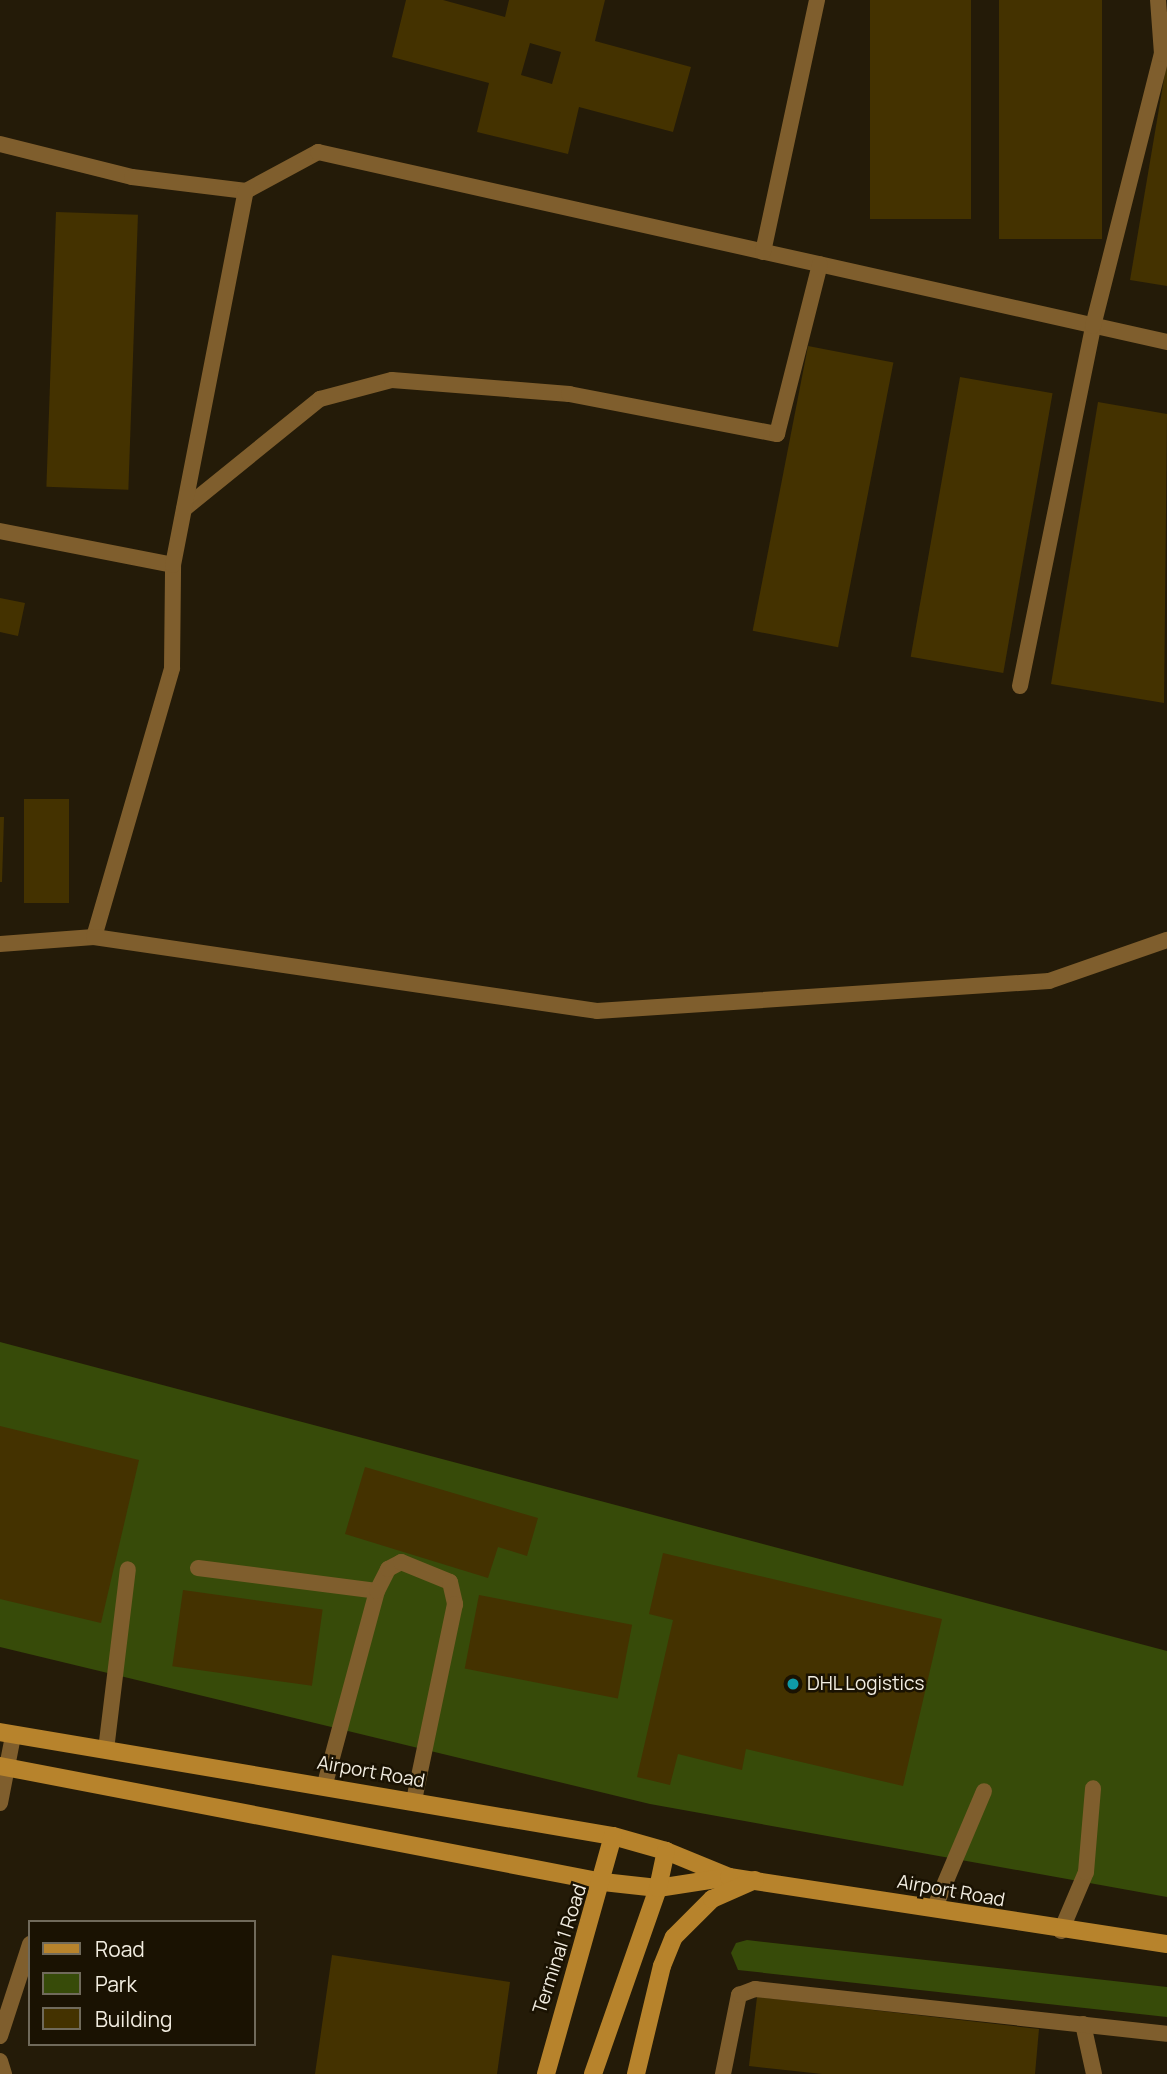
<!DOCTYPE html>
<html>
<head>
<meta charset="utf-8">
<style>
  body { margin:0 }
  #map { position:relative; width:1167px; height:2074px; overflow:hidden; background:#241b08; font-family:Manrope,sans-serif }
  div>[style] { position:absolute }
  .green>* { inset:0; background:#374b09 }
  .building>* { inset:0; background:#443200; transform-origin:0 0 }
  .lane>* { height:16px; margin:-8px; padding:0 8px; transform-origin:8px; border-radius:8px; background:#7f5e2d }
  .secondary>* { height:18px; margin:-9px; padding:0 9px; transform-origin:9px; border-radius:9px; background:#b7832c }
  .dots>* { width:19px; height:19px; translate:-50% -50%; box-sizing:border-box; border:4px solid #1a1202; border-radius:50% }
  span { translate:-50% -50%; white-space:nowrap; text-align:center; line-height:1.15; -webkit-text-stroke:5px #1a1202; paint-order:stroke }
  .poi-label { font-size:19px; color:#f2ede1 }
  .left { translate:0 -50%; text-align:left }
  .street-label { font-size:19px; color:#f2ede1 }
  .legend { position:absolute; left:28px; top:1920px; width:228px; height:126px; box-sizing:border-box; background:#1a1202; border:2px solid #706a5b; margin:0; padding:9px 12px; list-style:none; font-size:21px; color:#f2ede1 }
  .legend li { display:flex; align-items:center; gap:14px; height:35px }
  .legend b { width:35px; border:2px solid #706a5b }
</style>
</head>
<body>
<div id="map">
  <div class="green">
    <i style="clip-path:polygon(0 1342px,1167px 1651px,1167px 1897px,650px 1804px,0 1647px)"></i>
    <i style="clip-path:polygon(747px 1940px,1167px 1987px,1167px 2017px,738px 1970px,731px 1953px,736px 1943px)"></i>
  </div>
  <div class="building">
    <i style="clip-path:polygon(evenodd,406px 0,443px 0,505px 17px,509px 0,605px 0,595px 41px,691px 67px,673px 132px,579px 107px,568px 154px,477px 132px,489px 83px,392px 57px,406px 0,530px 43px,561px 52px,552px 84px,521px 75px,530px 43px)"></i>
    <i style="left:870px;top:0;width:101px;height:219px"></i>
    <i style="left:999px;top:0;width:103px;height:239px"></i>
    <i style="clip-path:polygon(1166px 67px,1167px 67px,1167px 286px,1130px 280px)"></i>
    <i style="left:56px;top:212px;width:82px;height:275px;rotate:2deg"></i>
    <i style="left:808px;top:346px;width:87px;height:290px;rotate:11deg"></i>
    <i style="left:960px;top:377px;width:94px;height:284px;rotate:10deg"></i>
    <i style="clip-path:polygon(1098px 402px,1167px 414px,1164px 703px,1051px 684px)"></i>
    <i style="clip-path:polygon(0 598px,25px 603px,18px 636px,0 632px)"></i>
    <i style="left:24px;top:799px;width:45px;height:104px"></i>
    <i style="clip-path:polygon(0 817px,4px 817px,2px 882px,0 882px)"></i>
    <i style="clip-path:polygon(0 1426px,139px 1460px,101px 1623px,0 1599px)"></i>
    <i style="clip-path:polygon(365px 1467px,538px 1518px,527px 1556px,498px 1547px,488px 1578px,345px 1534px)"></i>
    <i style="clip-path:polygon(663px 1553px,942px 1619px,903px 1786px,746px 1749px,742px 1770px,678px 1754px,670px 1785px,637px 1777px,673px 1620px,649px 1614px)"></i>
    <i style="left:183px;top:1590px;width:141px;height:77px;rotate:8deg"></i>
    <i style="left:479px;top:1595px;width:156px;height:75px;rotate:11deg"></i>
    <i style="clip-path:polygon(332px 1955px,510px 1982px,497px 2074px,315px 2074px)"></i>
    <i style="clip-path:polygon(757px 1997px,1039px 2029px,1035px 2074px,822px 2074px,749px 2066px)"></i>
  </div>
  <div class="lane">
    <i style="left:0;top:144px;width:136px;rotate:14deg"></i>
    <i style="left:132px;top:177px;width:115px;rotate:7deg"></i>
    <i style="left:246px;top:191px;width:82px;rotate:-28.4deg"></i>
    <i style="left:318px;top:152px;width:870px;rotate:12.61deg"></i>
    <i style="left:763px;top:252px;width:258px;rotate:-77.9deg"></i>
    <i style="left:184px;top:509px;width:175px;rotate:-39deg"></i>
    <i style="left:320px;top:399px;width:74px;rotate:-14.8deg"></i>
    <i style="left:392px;top:380px;width:178px;rotate:4.5deg"></i>
    <i style="left:569px;top:394px;width:212px;rotate:10.9deg"></i>
    <i style="left:777px;top:434px;width:175px;rotate:-75.8deg"></i>
    <i style="left:0;top:531px;width:176px;rotate:11.1deg"></i>
    <i style="left:1020px;top:686px;width:367px;rotate:-78.5deg"></i>
    <i style="left:1093px;top:326px;width:281px;rotate:-75.8deg"></i>
    <i style="left:1162px;top:54px;width:54px;rotate:-94.2deg"></i>
    <i style="left:94px;top:937px;width:280px;rotate:-73.8deg"></i>
    <i style="left:172px;top:668px;width:103px;rotate:-89.4deg"></i>
    <i style="left:173px;top:565px;width:381px;rotate:-79deg"></i>
    <i style="left:0;top:944px;width:94px;rotate:-4.3deg"></i>
    <i style="left:94px;top:937px;width:508px;rotate:8.37deg"></i>
    <i style="left:597px;top:1011px;width:453px;rotate:-3.8deg"></i>
    <i style="left:1049px;top:981px;width:125px;rotate:-19.2deg"></i>
    <i style="left:198px;top:1568px;width:180px;rotate:7.3deg"></i>
    <i style="left:377px;top:1591px;width:200px;rotate:105.1deg"></i>
    <i style="left:377px;top:1591px;width:25px;rotate:-63deg"></i>
    <i style="left:388px;top:1569px;width:15px;rotate:-28deg"></i>
    <i style="left:401px;top:1562px;width:53px;rotate:22.2deg"></i>
    <i style="left:450px;top:1582px;width:23px;rotate:77deg"></i>
    <i style="left:455px;top:1604px;width:200px;rotate:101.8deg"></i>
    <i style="left:106px;top:1750px;width:182px;rotate:-83.1deg"></i>
    <i style="left:0;top:1803px;width:68px;rotate:-79deg"></i>
    <i style="left:934px;top:1909px;width:128px;rotate:-67deg"></i>
    <i style="left:1061px;top:1931px;width:64px;rotate:-67deg"></i>
    <i style="left:1086px;top:1872px;width:84px;rotate:-85.2deg"></i>
    <i style="left:1083px;top:2024px;width:51px;rotate:77.6deg"></i>
    <i style="left:0;top:2036px;width:97px;rotate:-71.9deg"></i>
    <i style="left:0;top:2061px;width:14px;rotate:73deg"></i>
    <i style="left:723px;top:2074px;width:81px;rotate:-78.6deg"></i>
    <i style="left:739px;top:1995px;width:17px;rotate:-21deg"></i>
    <i style="left:755px;top:1989px;width:414px;rotate:6.2deg"></i>
  </div>
  <div class="secondary">
    <i style="left:0;top:1732px;width:622px;rotate:9.63deg"></i>
    <i style="left:613px;top:1836px;width:55px;rotate:15.8deg"></i>
    <i style="left:666px;top:1851px;width:68px;rotate:22.4deg"></i>
    <i style="left:0;top:1766px;width:614px;rotate:10.89deg"></i>
    <i style="left:603px;top:1882px;width:55px;rotate:6.2deg"></i>
    <i style="left:658px;top:1888px;width:72px;rotate:-8.8deg"></i>
    <i style="left:729px;top:1877px;width:443px;rotate:8.7deg"></i>
    <i style="left:546px;top:2074px;width:247px;rotate:-74.3deg"></i>
    <i style="left:593px;top:2074px;width:197px;rotate:-70.7deg"></i>
    <i style="left:658px;top:1888px;width:38px;rotate:-78deg"></i>
    <i style="left:636px;top:2074px;width:111px;rotate:-76.5deg"></i>
    <i style="left:662px;top:1966px;width:31px;rotate:-68deg"></i>
    <i style="left:674px;top:1937px;width:54px;rotate:-45deg"></i>
    <i style="left:712px;top:1899px;width:47px;rotate:-23.8deg"></i>
  </div>
  <div class="dots">
    <i style="left:793px;top:1684px;background:#0f9aa8"></i>
  </div>
  <div class="poi-label">
    <span class="left" style="left:807px;top:1684px">DHL Logistics</span>
  </div>
  <div class="street-label">
    <span style="left:371px;top:1772px;rotate:10deg">Airport Road</span>
    <span style="left:951px;top:1891px;rotate:10deg">Airport Road</span>
    <span style="left:560px;top:1949px;rotate:-72deg">Terminal 1 Road</span>
  </div>
  <ul class="legend">
  <li><b style="height:9px;background:#b7832c"></b>Road</li>
  <li><b style="height:19px;background:#374b09"></b>Park</li>
  <li><b style="height:19px;background:#443200"></b>Building</li>
  </ul>
</div>
</body>
</html>
